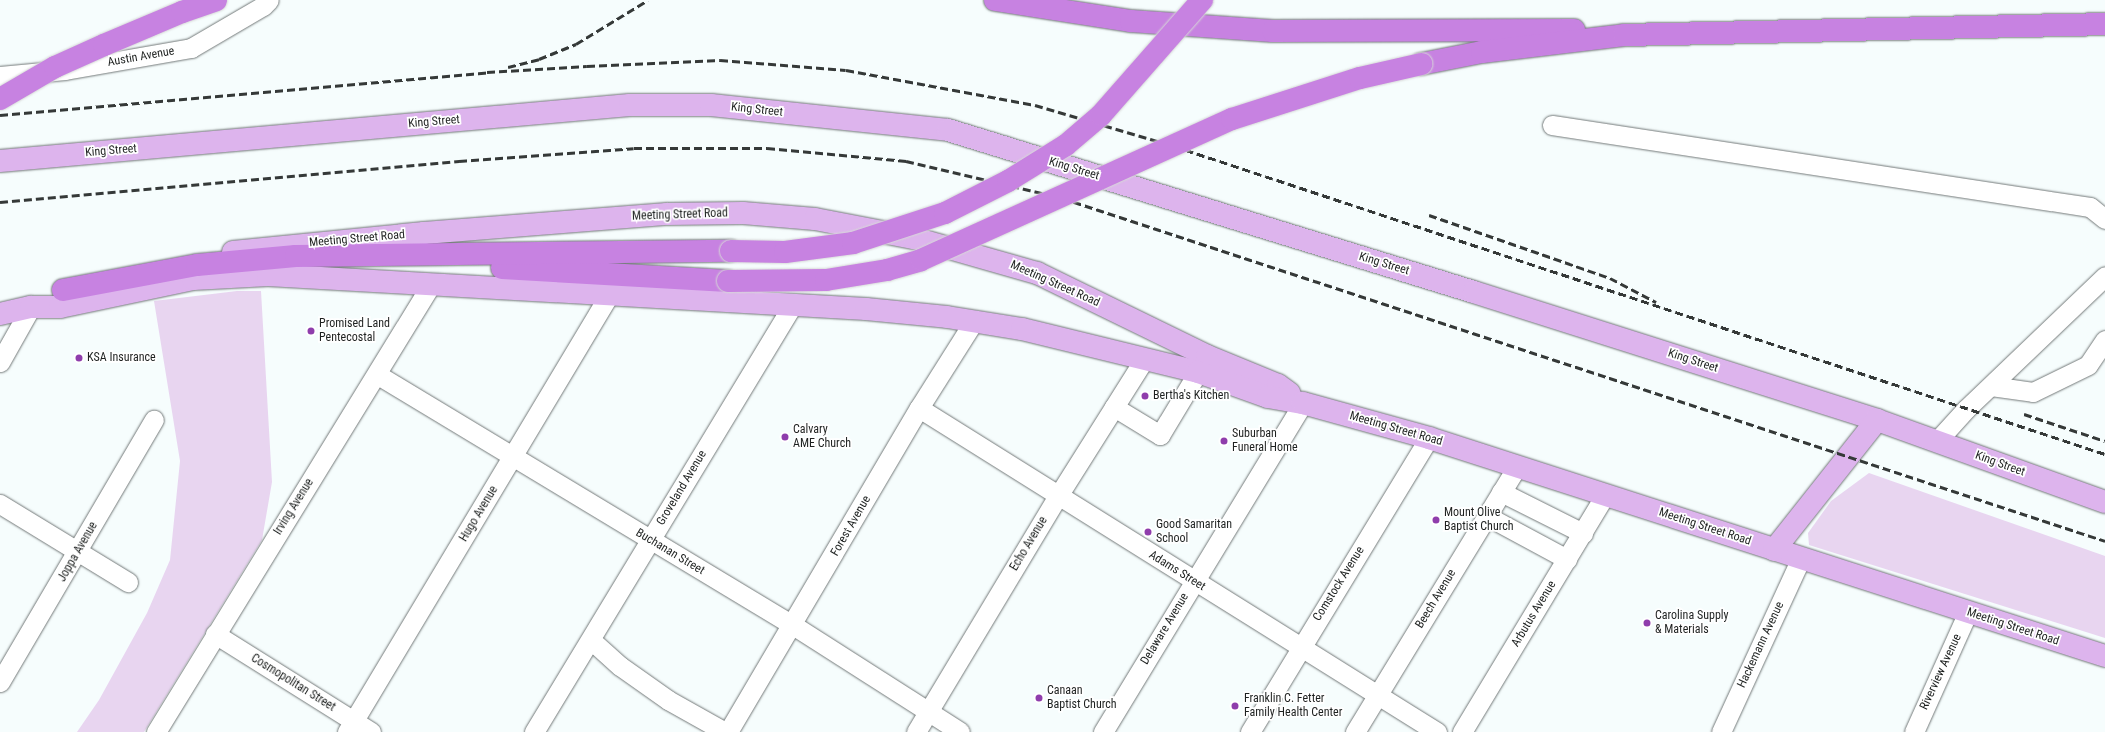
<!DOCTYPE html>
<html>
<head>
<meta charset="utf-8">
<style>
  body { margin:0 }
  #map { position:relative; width:2105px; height:732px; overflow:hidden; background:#f6fdfd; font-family:"Roboto Condensed",sans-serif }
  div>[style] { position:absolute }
  .green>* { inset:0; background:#e8d5f0 }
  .roads { filter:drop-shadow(0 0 1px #737979) drop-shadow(0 0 1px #737979) }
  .minor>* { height:19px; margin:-9.5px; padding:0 9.5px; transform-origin:9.5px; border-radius:9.5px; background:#fff }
  .major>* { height:22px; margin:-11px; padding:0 11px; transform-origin:11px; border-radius:11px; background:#ddb4ed }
  .highway>* { height:22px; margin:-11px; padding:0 11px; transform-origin:11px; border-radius:11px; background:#c782e1 }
  .rail>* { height:3px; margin-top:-1.5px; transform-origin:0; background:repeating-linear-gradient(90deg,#353938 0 8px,transparent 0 12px) }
  .bridges { filter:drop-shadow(0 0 1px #d6d7d7) drop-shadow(0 0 1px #d6d7d7) }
  .highway-bridge>* { height:22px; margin:-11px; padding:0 11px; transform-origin:11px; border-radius:11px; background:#c782e1 }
  .dots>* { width:11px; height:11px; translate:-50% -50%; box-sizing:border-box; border:2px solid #fff; border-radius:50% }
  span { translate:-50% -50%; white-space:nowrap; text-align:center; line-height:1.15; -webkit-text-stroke:3.5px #fff; paint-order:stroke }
  .street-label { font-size:12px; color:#1e2120 }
  .poi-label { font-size:12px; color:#1e2120 }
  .left { translate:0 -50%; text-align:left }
</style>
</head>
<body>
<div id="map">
  <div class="green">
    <i style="clip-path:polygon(237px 291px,261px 291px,272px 482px,262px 540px,144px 732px,77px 732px,99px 700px,147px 613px,170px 560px,180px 461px,154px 301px)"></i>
    <i style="clip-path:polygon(1869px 473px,2105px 556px,2105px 638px,1809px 545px,1808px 533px,1831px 501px)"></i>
  </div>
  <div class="roads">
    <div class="minor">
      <i style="left:0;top:76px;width:65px;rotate:-5.3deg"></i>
      <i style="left:65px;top:70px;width:128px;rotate:-9.9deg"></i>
      <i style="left:191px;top:48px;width:83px;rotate:-30.3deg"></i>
      <i style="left:263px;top:6px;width:8px;rotate:-45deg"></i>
      <i style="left:1552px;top:125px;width:544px;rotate:8.67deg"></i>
      <i style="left:2090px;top:207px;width:19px;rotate:39deg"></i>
      <i style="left:0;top:362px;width:63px;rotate:-60.6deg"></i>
      <i style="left:378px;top:375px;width:484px;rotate:31.1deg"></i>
      <i style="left:793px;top:625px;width:198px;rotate:32.6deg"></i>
      <i style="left:1991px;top:386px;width:42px;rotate:8.1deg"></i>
      <i style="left:2033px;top:392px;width:61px;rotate:-26.1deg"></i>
      <i style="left:2088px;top:365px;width:30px;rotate:-56deg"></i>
      <i style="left:1114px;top:407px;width:54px;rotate:31.3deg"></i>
      <i style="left:1160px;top:435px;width:74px;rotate:-58.9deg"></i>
      <i style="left:919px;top:408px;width:611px;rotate:32.03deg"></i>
      <i style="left:1937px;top:441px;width:43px;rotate:-47.8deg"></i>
      <i style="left:1966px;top:409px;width:192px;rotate:-43.7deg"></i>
      <i style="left:1501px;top:492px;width:92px;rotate:26.6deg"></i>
      <i style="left:0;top:504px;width:150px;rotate:31.4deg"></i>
      <i style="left:1487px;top:516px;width:91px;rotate:28.3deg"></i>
      <i style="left:215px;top:634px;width:184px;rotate:32.1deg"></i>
      <i style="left:591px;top:640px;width:39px;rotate:42deg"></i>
      <i style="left:620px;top:666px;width:59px;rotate:35.3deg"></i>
      <i style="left:668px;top:700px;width:65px;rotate:29.3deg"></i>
      <i style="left:0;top:682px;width:304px;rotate:-59.6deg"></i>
      <i style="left:156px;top:732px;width:527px;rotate:-58.42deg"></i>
      <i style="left:347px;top:732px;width:510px;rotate:-59.06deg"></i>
      <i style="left:534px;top:732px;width:499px;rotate:-58.8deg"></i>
      <i style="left:728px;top:732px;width:376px;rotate:-59.5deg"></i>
      <i style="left:919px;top:408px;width:103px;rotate:-57.7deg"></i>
      <i style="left:916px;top:732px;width:275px;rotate:-59deg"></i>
      <i style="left:1058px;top:496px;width:163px;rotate:-57.8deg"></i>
      <i style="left:1103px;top:732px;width:385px;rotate:-58.7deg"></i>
      <i style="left:1250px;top:732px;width:344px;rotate:-58.7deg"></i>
      <i style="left:1355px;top:732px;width:311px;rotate:-58.6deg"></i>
      <i style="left:1462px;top:732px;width:277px;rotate:-58.9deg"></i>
      <i style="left:1721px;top:732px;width:192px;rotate:-65.3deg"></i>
      <i style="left:1914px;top:732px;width:132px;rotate:-65.8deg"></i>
    </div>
    <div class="major">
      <i style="left:0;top:161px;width:632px;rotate:-5.08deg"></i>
      <i style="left:630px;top:105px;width:81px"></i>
      <i style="left:711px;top:105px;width:238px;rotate:6deg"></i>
      <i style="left:948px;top:130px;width:550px;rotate:17.12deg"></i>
      <i style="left:1474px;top:292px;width:423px;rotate:17.6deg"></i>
      <i style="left:1877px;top:420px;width:242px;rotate:19.8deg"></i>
      <i style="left:233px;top:252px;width:192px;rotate:-5.7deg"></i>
      <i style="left:424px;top:233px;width:244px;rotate:-4.5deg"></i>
      <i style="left:667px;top:214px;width:76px;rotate:-0.8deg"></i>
      <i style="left:743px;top:213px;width:72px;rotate:4.8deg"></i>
      <i style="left:815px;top:219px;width:101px;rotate:10.9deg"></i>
      <i style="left:914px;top:238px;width:128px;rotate:15.9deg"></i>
      <i style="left:1037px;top:273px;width:189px;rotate:26deg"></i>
      <i style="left:1207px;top:356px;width:77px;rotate:22.2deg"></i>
      <i style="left:1278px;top:385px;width:14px;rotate:36deg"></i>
      <i style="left:0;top:314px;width:32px;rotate:-13deg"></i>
      <i style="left:31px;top:307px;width:29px"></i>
      <i style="left:60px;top:307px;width:136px;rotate:-11.9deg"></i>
      <i style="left:193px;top:279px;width:75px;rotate:-3.1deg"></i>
      <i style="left:268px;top:275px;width:599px;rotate:3.25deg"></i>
      <i style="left:866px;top:309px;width:81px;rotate:5.6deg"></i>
      <i style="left:947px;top:317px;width:76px;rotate:9.1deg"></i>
      <i style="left:1022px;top:329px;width:181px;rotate:13.7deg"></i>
      <i style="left:1198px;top:372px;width:74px;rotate:19.7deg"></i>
      <i style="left:1268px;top:397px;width:36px;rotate:10deg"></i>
      <i style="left:1303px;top:403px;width:131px;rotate:15.5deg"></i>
      <i style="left:1429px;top:438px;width:710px;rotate:17.87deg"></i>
      <i style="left:1774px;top:550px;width:166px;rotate:-51.6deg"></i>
    </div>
    <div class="highway">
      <i style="left:995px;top:0;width:138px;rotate:8.8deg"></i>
      <i style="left:1131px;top:21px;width:142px;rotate:4deg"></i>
      <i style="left:1273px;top:31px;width:301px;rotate:-0.2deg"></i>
      <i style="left:1421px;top:64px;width:62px;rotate:-11.1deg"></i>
      <i style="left:1482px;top:52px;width:143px;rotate:-6.8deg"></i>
      <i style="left:1624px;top:35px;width:481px;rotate:-1.3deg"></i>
      <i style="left:502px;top:268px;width:226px;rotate:3.3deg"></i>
      <i style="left:63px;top:290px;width:136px;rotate:-10.6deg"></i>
      <i style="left:197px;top:265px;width:99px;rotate:-5.2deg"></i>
      <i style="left:296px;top:256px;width:435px;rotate:-0.7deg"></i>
    </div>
  </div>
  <div class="rail">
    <i style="left:508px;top:67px;width:32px;rotate:-14deg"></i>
    <i style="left:539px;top:59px;width:40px;rotate:-22deg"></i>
    <i style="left:576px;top:44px;width:84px;rotate:-31.4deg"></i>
    <i style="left:0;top:115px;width:489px;rotate:-5deg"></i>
    <i style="left:487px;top:72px;width:100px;rotate:-3.4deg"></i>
    <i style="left:587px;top:66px;width:133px;rotate:-2.6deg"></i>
    <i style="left:720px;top:60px;width:126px;rotate:4.5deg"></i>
    <i style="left:846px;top:70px;width:192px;rotate:10.5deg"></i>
    <i style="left:1035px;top:105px;width:145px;rotate:16.4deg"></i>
    <i style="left:1174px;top:146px;width:981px;rotate:18.31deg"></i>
    <i style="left:0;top:202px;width:461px;rotate:-5.1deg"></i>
    <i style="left:459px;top:161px;width:175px;rotate:-4.2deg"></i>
    <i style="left:634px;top:148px;width:133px"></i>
    <i style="left:767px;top:148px;width:140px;rotate:5.3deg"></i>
    <i style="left:906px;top:161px;width:160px;rotate:13.3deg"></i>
    <i style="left:1062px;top:198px;width:1098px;rotate:18.2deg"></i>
    <i style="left:1429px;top:215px;width:192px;rotate:19.2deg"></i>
    <i style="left:1610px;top:278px;width:52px;rotate:27.6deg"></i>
    <i style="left:2024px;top:414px;width:85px;rotate:18.4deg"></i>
  </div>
  <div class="bridges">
    <div class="highway-bridge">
      <i style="left:0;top:99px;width:64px;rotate:-30.2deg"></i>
      <i style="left:55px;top:67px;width:54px;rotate:-24.2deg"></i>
      <i style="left:104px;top:45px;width:85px;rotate:-22.9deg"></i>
      <i style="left:182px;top:12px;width:36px;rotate:-19deg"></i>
      <i style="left:731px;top:251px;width:54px;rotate:1.1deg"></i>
      <i style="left:785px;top:252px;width:69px;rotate:-7.5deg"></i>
      <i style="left:853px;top:243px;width:97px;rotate:-18.1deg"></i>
      <i style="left:945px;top:213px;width:71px;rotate:-26.9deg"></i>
      <i style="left:1008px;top:181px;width:68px;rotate:-31.8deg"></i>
      <i style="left:1066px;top:145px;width:46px;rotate:-40.6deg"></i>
      <i style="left:1101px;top:115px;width:153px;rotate:-48.7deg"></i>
      <i style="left:728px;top:281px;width:98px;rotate:-0.6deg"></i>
      <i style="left:826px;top:280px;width:62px;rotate:-9.3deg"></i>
      <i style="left:887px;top:270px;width:35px;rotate:-16deg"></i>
      <i style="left:921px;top:260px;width:341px;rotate:-24.4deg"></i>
      <i style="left:1232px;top:119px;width:134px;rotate:-17.8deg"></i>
      <i style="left:1360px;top:78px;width:63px;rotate:-12.9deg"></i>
    </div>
  </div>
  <div class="dots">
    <i style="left:311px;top:331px;background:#8f3dac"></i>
    <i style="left:79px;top:358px;background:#8f3dac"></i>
    <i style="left:1145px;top:396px;background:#8f3dac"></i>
    <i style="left:785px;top:437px;background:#8f3dac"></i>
    <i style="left:1224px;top:441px;background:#8f3dac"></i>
    <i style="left:1436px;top:520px;background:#8f3dac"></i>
    <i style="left:1148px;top:532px;background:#8f3dac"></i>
    <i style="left:1647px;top:623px;background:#8f3dac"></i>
    <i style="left:1039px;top:698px;background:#8f3dac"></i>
    <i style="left:1235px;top:706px;background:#8f3dac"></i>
  </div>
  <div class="street-label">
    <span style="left:141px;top:57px;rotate:-10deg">Austin Avenue</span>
    <span style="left:757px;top:110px;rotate:6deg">King Street</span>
    <span style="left:434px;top:122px;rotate:-5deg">King Street</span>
    <span style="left:111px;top:151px;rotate:-5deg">King Street</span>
    <span style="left:1074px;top:169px;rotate:17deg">King Street</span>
    <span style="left:680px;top:215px;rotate:-2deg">Meeting Street Road</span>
    <span style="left:357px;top:239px;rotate:-5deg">Meeting Street Road</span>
    <span style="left:1384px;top:264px;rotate:17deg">King Street</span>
    <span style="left:1055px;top:284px;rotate:24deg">Meeting Street Road</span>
    <span style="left:1693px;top:361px;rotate:18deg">King Street</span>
    <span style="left:1396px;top:429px;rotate:16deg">Meeting Street Road</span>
    <span style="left:2000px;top:464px;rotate:20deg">King Street</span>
    <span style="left:682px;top:488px;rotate:-59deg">Groveland Avenue</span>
    <span style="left:294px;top:507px;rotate:-58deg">Irving Avenue</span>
    <span style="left:479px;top:514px;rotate:-59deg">Hugo Avenue</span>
    <span style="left:851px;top:526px;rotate:-60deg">Forest Avenue</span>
    <span style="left:1705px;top:527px;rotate:18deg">Meeting Street Road</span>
    <span style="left:1029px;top:544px;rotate:-59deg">Echo Avenue</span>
    <span style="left:78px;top:552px;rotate:-60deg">Joppa Avenue</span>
    <span style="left:670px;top:552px;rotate:31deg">Buchanan Street</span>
    <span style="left:1177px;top:571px;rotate:32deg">Adams Street</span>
    <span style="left:1339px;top:584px;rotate:-58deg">Comstock Avenue</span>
    <span style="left:1436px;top:599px;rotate:-59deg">Beech Avenue</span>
    <span style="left:1534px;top:614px;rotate:-59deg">Arbutus Avenue</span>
    <span style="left:2013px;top:627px;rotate:18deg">Meeting Street Road</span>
    <span style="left:1165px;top:629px;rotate:-59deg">Delaware Avenue</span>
    <span style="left:1761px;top:645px;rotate:-65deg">Hackemann Avenue</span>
    <span style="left:1941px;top:672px;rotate:-65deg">Riverview Avenue</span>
    <span style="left:293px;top:683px;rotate:32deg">Cosmopolitan Street</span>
  </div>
  <div class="poi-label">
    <span class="left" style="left:319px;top:331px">Promised Land<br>Pentecostal</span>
    <span class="left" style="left:87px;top:358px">KSA Insurance</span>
    <span class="left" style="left:1153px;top:396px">Bertha's Kitchen</span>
    <span class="left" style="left:793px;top:437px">Calvary<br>AME Church</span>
    <span class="left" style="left:1232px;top:441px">Suburban<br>Funeral Home</span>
    <span class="left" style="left:1444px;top:520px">Mount Olive<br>Baptist Church</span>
    <span class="left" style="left:1156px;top:532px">Good Samaritan<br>School</span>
    <span class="left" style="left:1655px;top:623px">Carolina Supply<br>&amp; Materials</span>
    <span class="left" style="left:1047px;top:698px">Canaan<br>Baptist Church</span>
    <span class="left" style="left:1244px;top:706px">Franklin C. Fetter<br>Family Health Center</span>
  </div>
</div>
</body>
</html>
